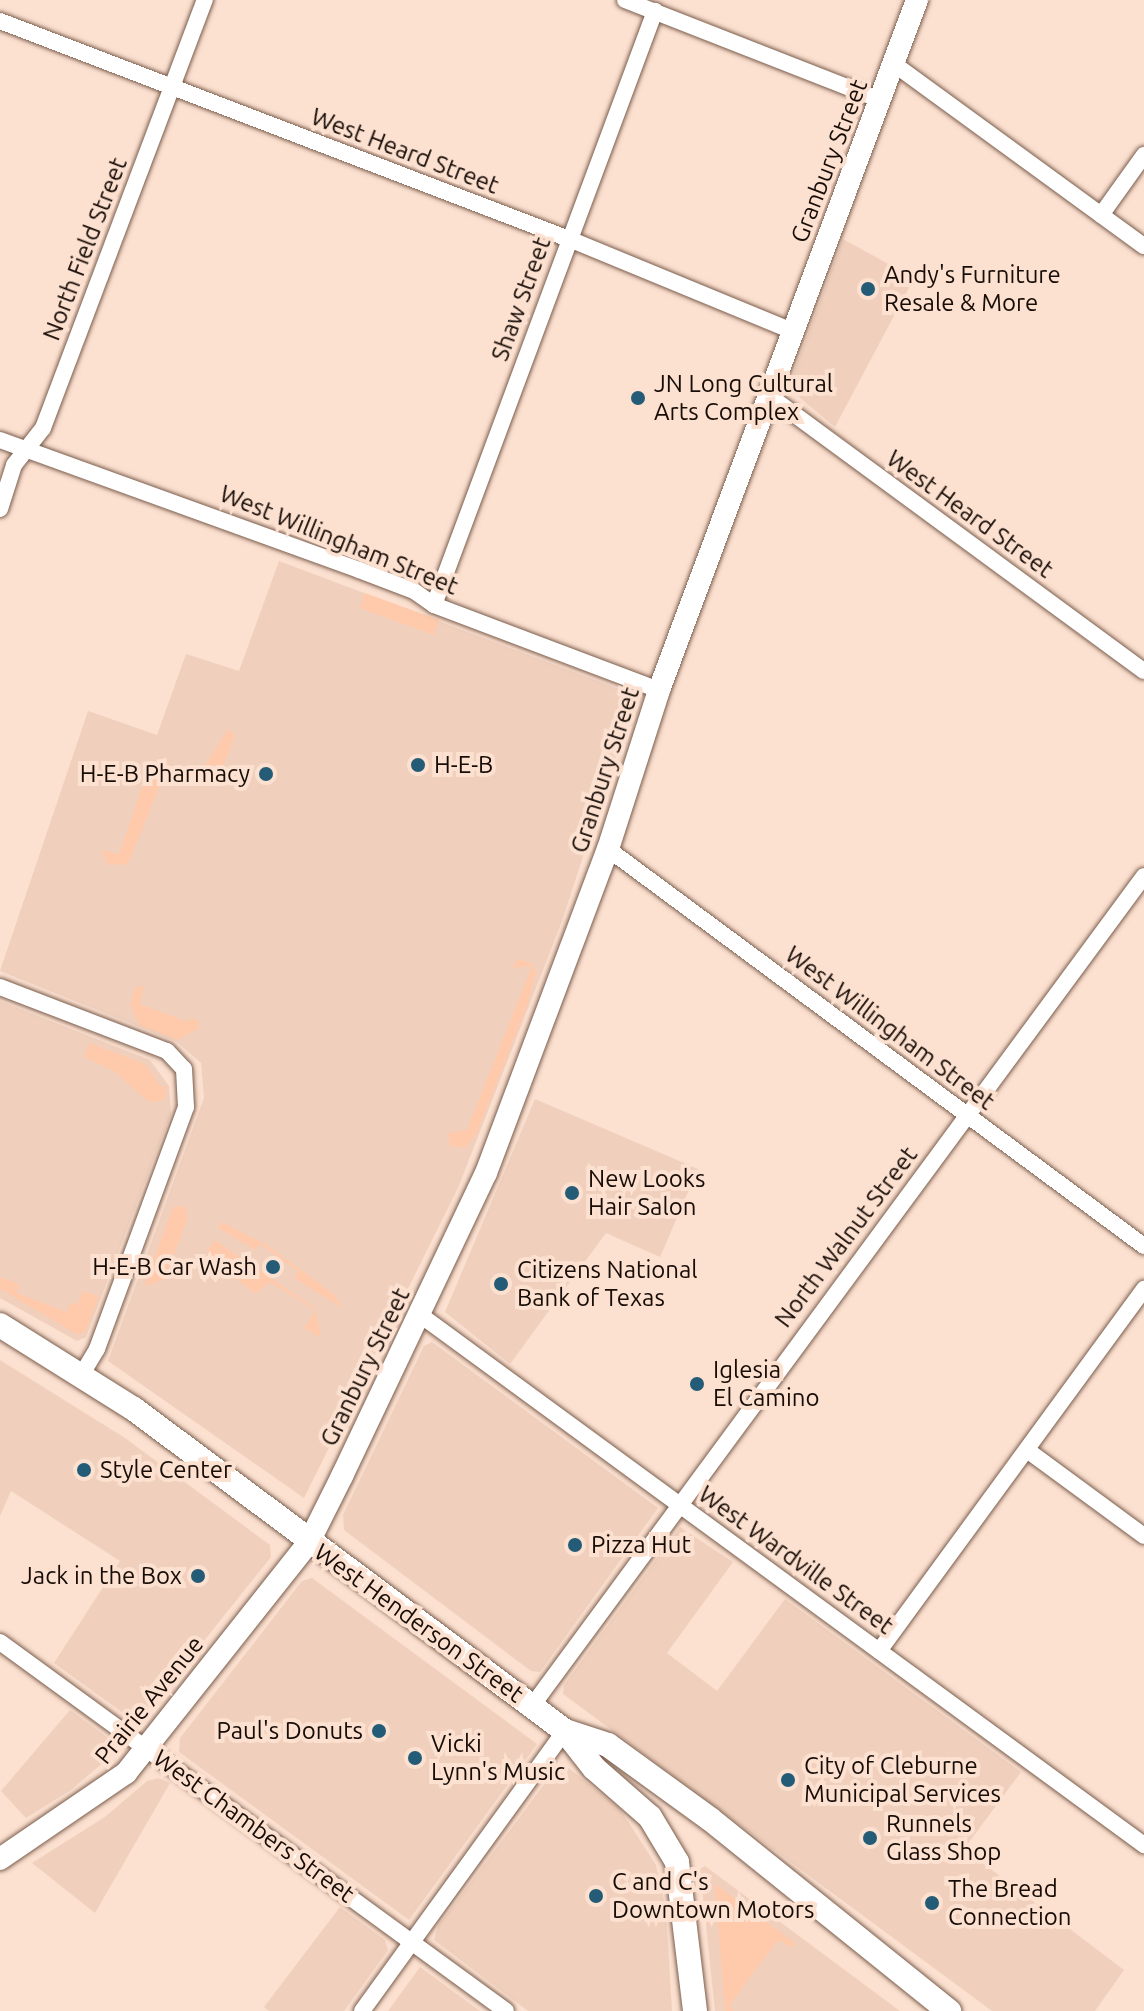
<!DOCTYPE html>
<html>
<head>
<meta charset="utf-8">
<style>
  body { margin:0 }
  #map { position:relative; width:1144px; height:2011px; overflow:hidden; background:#fce0d0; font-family:Ubuntu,sans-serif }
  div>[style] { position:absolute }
  .built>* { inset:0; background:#f0d0bd }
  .green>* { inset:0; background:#ffcaab; transform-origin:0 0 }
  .roads { filter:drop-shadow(0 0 2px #7a5d4c) drop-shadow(0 0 2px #7a5d4c) }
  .street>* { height:16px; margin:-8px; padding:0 8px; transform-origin:8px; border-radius:8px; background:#fff }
  .secondary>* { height:22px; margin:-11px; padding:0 11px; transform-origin:11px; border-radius:11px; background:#fff }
  .primary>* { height:24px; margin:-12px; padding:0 12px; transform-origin:12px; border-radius:12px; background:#fff }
  .dots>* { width:22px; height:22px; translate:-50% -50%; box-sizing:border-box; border:4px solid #fce0d0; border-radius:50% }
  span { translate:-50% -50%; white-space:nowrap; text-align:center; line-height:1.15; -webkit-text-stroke:8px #fce0d0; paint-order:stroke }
  .street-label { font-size:24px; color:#170c06 }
  .poi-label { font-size:24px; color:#170c06 }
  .left { translate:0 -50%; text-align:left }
  .right { translate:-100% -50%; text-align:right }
</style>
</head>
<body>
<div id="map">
  <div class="built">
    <i style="clip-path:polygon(843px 239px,914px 278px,835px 427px,788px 388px)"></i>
    <i style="clip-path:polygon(279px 561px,627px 692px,633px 704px,562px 921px,458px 1188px,304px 1498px,108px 1361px,204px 1098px,201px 1063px,177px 1042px,0 971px,88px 711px,157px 735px,186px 654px,239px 671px)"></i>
    <i style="clip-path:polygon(0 1001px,150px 1060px,169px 1086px,171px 1114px,86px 1337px,77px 1341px,0 1298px)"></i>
    <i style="clip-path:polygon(535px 1099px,698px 1169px,660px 1257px,606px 1233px,510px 1364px,445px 1312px)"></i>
    <i style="clip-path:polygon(432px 1342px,658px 1508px,540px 1672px,531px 1671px,344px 1530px,343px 1515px,424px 1346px)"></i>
    <i style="clip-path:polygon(0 1360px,125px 1438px,270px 1545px,271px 1557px,144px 1716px,130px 1718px,54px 1663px,120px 1561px,11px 1491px,0 1516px)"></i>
    <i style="clip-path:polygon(680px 1527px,733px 1562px,667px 1653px,717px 1691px,785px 1599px,1021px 1772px,964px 1849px,1124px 1970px,1095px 2011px,992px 2011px,563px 1694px,564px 1685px)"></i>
    <i style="clip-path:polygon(312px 1578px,537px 1744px,409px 1920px,179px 1752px,180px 1738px,302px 1581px)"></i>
    <i style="clip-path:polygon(70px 1710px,107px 1737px,111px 1756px,71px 1790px,26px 1818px,1px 1791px)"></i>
    <i style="clip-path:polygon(561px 1762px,620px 1809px,656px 1865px,666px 1909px,672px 2011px,528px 2011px,434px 1940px,438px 1926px)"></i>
    <i style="clip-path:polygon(159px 1778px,170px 1783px,95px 1913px,32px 1863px,105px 1817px,147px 1781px)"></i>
    <i style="clip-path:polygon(705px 1866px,900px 2011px,715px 2011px,700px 1869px)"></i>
    <i style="clip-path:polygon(340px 1907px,385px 1940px,388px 1950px,344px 2011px,269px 2011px,264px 2007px)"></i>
    <i style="clip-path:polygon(420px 1967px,480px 2011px,388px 2011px)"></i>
  </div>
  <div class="green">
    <i style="left:365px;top:593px;width:79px;height:16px;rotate:20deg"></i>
    <i style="clip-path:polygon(228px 729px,235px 735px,218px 780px,206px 788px,199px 775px)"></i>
    <i style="clip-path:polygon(150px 765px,163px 778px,128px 864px,108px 865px,102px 850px,119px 854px)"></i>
    <i style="clip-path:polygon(518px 959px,531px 963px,536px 971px,527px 1006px,476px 1135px,465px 1148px,450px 1146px,448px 1133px,467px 1130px,532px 966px,512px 968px)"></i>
    <i style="clip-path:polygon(144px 985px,140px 1004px,188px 1022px,190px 1017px,198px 1021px,199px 1028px,178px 1040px,139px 1025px,130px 1004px,135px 988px)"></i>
    <i style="clip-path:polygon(89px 1043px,145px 1064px,161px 1087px,167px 1085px,165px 1098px,155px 1103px,145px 1099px,114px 1071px,84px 1057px)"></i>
    <i style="clip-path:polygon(185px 1206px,188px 1218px,164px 1280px,144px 1286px,173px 1207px)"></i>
    <i style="clip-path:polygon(222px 1222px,267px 1245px,335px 1295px,342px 1308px,294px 1278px,298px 1271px,260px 1244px,255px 1250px,218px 1228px)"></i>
    <i style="clip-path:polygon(215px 1240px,315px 1308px,321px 1338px,304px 1328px,315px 1311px,303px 1302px,269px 1282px,256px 1294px,210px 1260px,207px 1250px)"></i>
    <i style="clip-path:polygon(0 1277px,19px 1284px,17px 1293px,67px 1312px,70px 1303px,77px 1305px,83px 1291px,99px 1296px,86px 1331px,78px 1335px,0 1289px)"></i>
    <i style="clip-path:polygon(372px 1332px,382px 1333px,340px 1419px,335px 1415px)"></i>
    <i style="clip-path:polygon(715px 1884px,796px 1944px,792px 1948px,778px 1940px,729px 2006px,734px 2011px,725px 2011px)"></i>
  </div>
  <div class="roads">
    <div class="street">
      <i style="left:625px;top:0;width:274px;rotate:21.4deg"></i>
      <i style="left:0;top:21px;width:609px;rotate:20.96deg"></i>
      <i style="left:569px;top:239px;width:241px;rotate:22.4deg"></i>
      <i style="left:894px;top:64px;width:309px;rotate:36.1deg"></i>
      <i style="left:1101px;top:215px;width:74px;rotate:-54.4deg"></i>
      <i style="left:768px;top:395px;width:466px;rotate:36.3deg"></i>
      <i style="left:0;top:440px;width:382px;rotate:19.9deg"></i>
      <i style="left:359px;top:570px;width:59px;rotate:20.9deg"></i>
      <i style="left:414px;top:591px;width:24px;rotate:35deg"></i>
      <i style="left:434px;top:605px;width:241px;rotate:20.7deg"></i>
      <i style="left:0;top:509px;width:46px;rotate:-72.3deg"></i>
      <i style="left:14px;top:465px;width:47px;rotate:-51.9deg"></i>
      <i style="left:43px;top:428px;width:458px;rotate:-69.3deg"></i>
      <i style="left:434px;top:605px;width:634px;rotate:-69.59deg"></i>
      <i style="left:608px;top:849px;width:667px;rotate:36.53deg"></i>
      <i style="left:0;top:987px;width:179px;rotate:21deg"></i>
      <i style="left:167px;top:1051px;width:25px;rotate:47deg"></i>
      <i style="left:184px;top:1069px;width:38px;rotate:87deg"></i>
      <i style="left:186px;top:1107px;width:258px;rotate:110.2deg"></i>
      <i style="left:97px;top:1349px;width:29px;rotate:121deg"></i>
      <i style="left:419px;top:1314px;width:899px;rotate:36.22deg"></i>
      <i style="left:1027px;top:1450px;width:145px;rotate:36.3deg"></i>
      <i style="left:0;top:1642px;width:626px;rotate:36.1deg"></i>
      <i style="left:879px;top:1651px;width:449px;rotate:-53.8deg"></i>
      <i style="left:532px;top:1706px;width:1031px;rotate:-53.6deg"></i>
      <i style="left:362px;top:2011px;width:346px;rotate:-54.1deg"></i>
    </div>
    <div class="secondary">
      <i style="left:0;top:1859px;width:153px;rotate:-34.3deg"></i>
      <i style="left:126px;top:1773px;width:295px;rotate:-51.6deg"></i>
      <i style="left:309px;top:1542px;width:74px;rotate:-63.4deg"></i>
      <i style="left:342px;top:1476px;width:335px;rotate:-64.6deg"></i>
      <i style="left:486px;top:1173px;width:346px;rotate:-69.4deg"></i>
      <i style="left:608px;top:849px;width:167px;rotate:-72.2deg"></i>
      <i style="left:659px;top:690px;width:737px;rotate:-69.5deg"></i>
    </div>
    <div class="primary">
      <i style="left:0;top:1325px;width:158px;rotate:32.1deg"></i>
      <i style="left:134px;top:1409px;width:538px;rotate:36.76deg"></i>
      <i style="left:565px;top:1731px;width:45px;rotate:18deg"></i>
      <i style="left:608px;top:1745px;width:126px;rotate:36deg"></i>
      <i style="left:710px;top:1819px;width:307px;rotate:38.8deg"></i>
      <i style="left:565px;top:1731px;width:47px;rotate:51.9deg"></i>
      <i style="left:594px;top:1768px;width:74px;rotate:41.2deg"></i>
      <i style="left:650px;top:1817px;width:52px;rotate:59deg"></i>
      <i style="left:677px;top:1862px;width:150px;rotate:83.1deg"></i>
    </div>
  </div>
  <div class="dots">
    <i style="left:868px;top:289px;background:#245c77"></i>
    <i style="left:638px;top:398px;background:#245c77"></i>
    <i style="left:418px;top:765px;background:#245c77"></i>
    <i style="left:266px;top:774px;background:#245c77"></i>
    <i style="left:572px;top:1193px;background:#245c77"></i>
    <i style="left:273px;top:1267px;background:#245c77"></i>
    <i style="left:501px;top:1284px;background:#245c77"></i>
    <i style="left:697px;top:1384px;background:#245c77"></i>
    <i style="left:84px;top:1470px;background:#245c77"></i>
    <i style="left:575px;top:1545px;background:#245c77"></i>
    <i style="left:198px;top:1576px;background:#245c77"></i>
    <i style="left:379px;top:1731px;background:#245c77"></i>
    <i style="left:415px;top:1758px;background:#245c77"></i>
    <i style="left:788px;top:1780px;background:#245c77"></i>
    <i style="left:870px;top:1838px;background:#245c77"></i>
    <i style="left:596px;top:1896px;background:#245c77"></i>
    <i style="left:932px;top:1903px;background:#245c77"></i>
  </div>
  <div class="street-label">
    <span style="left:405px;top:151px;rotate:21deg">West Heard Street</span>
    <span style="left:829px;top:161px;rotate:-69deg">Granbury Street</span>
    <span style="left:85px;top:249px;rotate:-69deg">North Field Street</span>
    <span style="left:521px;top:299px;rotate:-70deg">Shaw Street</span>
    <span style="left:970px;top:514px;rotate:36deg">West Heard Street</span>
    <span style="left:339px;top:540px;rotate:22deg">West Willingham Street</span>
    <span style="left:605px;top:770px;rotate:-72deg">Granbury Street</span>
    <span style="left:890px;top:1028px;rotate:37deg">West Willingham Street</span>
    <span style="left:846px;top:1237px;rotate:-53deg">North Walnut Street</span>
    <span style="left:365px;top:1367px;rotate:-64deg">Granbury Street</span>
    <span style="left:796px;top:1560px;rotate:36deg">West Wardville Street</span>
    <span style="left:419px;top:1623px;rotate:36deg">West Henderson Street</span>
    <span style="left:149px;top:1700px;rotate:-51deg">Prairie Avenue</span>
    <span style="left:254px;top:1826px;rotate:36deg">West Chambers Street</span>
  </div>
  <div class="poi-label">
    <span class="left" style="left:884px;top:289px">Andy's Furniture<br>Resale &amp; More</span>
    <span class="left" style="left:654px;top:398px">JN Long Cultural<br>Arts Complex</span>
    <span class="left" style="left:434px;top:765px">H-E-B</span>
    <span class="right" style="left:250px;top:774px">H-E-B Pharmacy</span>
    <span class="left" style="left:588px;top:1193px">New Looks<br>Hair Salon</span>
    <span class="right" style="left:257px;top:1267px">H-E-B Car Wash</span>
    <span class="left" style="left:517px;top:1284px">Citizens National<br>Bank of Texas</span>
    <span class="left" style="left:713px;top:1384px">Iglesia<br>El Camino</span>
    <span class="left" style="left:100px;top:1470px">Style Center</span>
    <span class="left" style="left:591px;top:1545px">Pizza Hut</span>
    <span class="right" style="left:182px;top:1576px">Jack in the Box</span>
    <span class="right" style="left:363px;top:1731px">Paul's Donuts</span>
    <span class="left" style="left:431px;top:1758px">Vicki<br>Lynn's Music</span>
    <span class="left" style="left:804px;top:1780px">City of Cleburne<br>Municipal Services</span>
    <span class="left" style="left:886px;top:1838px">Runnels<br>Glass Shop</span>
    <span class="left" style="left:612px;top:1896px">C and C's<br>Downtown Motors</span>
    <span class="left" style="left:948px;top:1903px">The Bread<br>Connection</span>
  </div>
</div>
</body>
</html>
